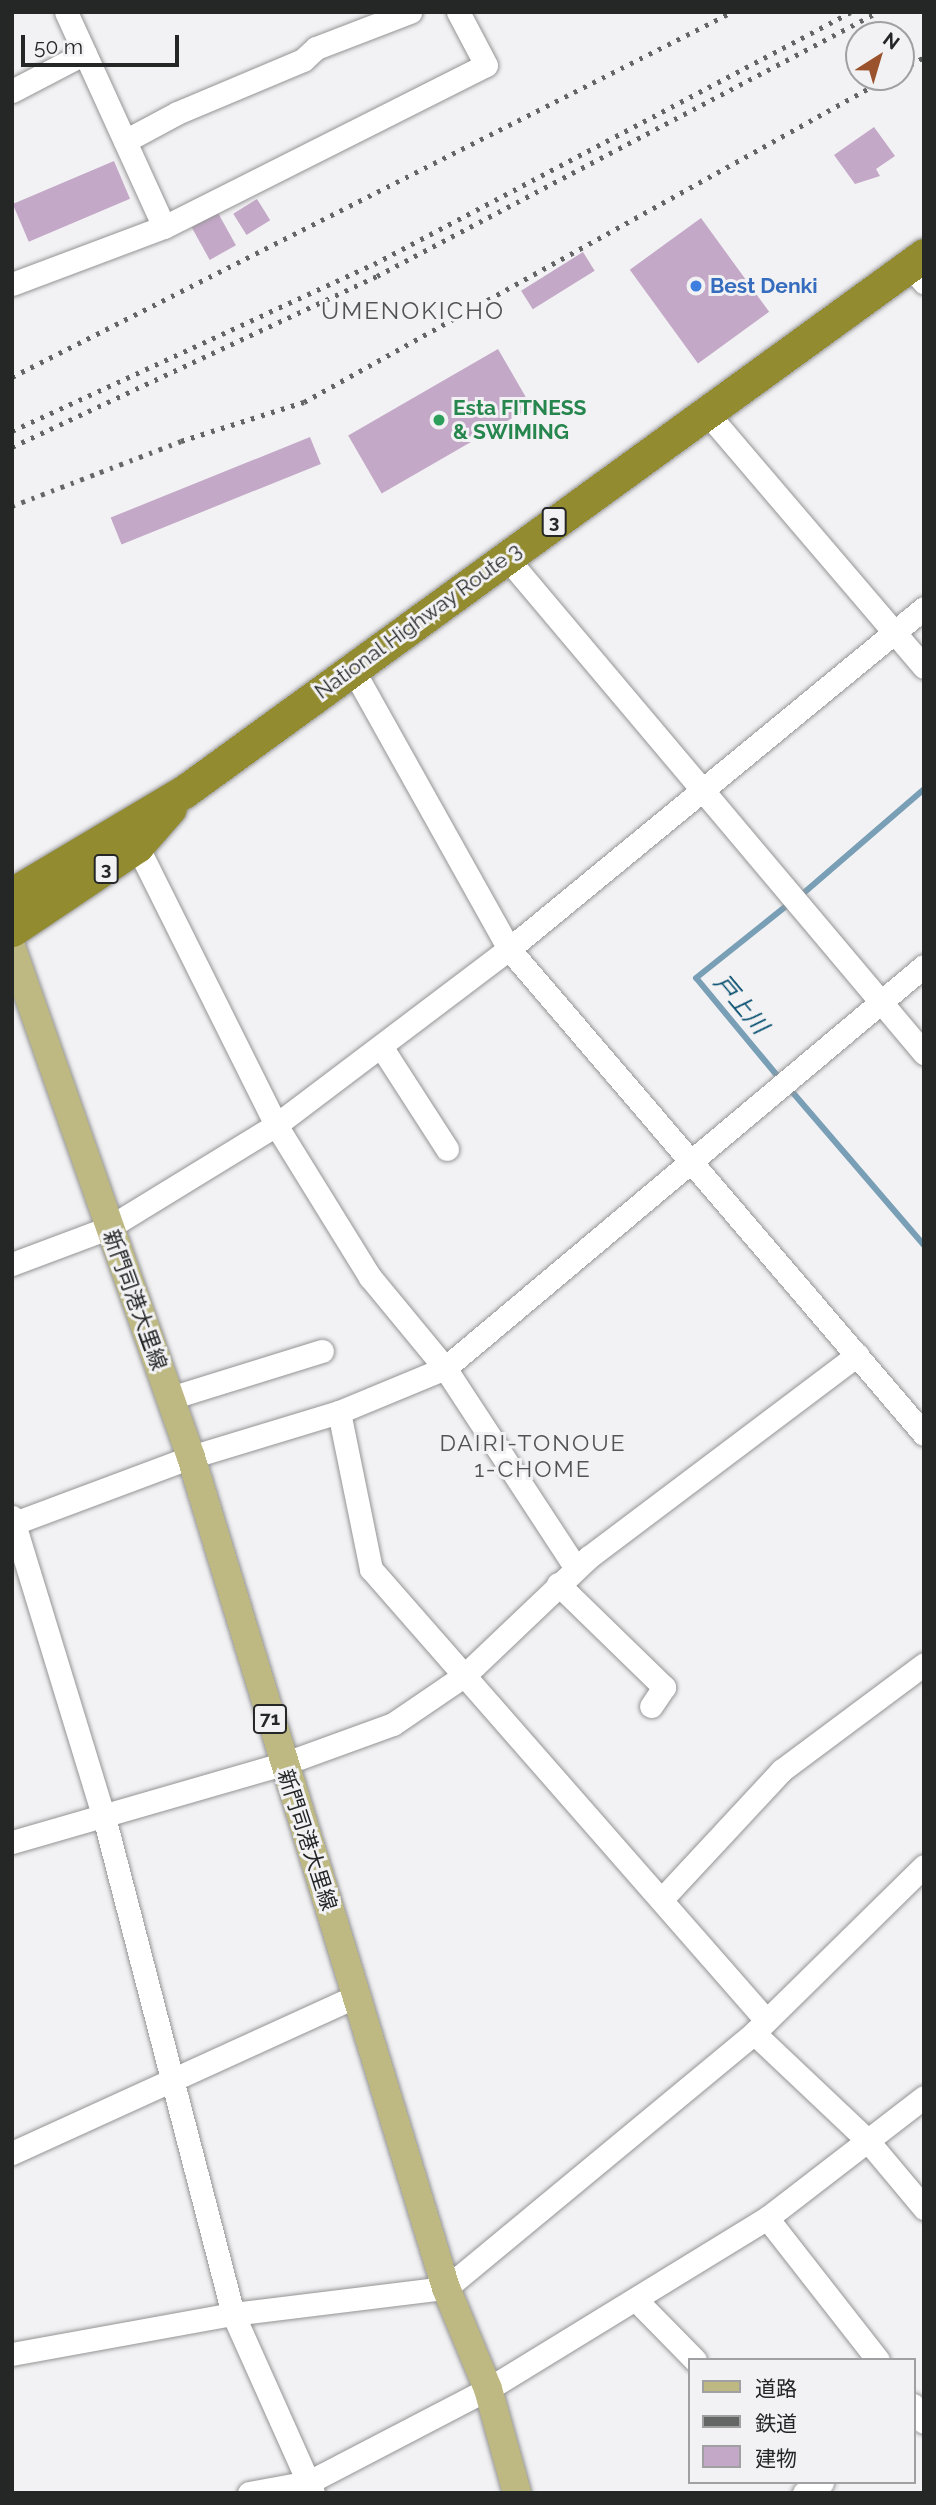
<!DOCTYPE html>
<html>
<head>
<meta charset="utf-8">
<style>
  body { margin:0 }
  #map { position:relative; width:936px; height:2505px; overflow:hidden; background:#f2f2f4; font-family:Raleway,"Noto Sans JP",sans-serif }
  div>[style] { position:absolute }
  .stream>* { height:6px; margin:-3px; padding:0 3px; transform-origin:3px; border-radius:3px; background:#799fb6 }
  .building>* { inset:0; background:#c4a8c7; transform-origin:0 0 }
  .roads { filter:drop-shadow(0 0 2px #949495) drop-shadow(0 0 2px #949495) }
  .minor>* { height:23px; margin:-11.5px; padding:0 11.5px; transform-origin:11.5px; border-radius:11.5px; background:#fff }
  .major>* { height:28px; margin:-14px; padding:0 14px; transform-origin:14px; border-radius:14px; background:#beb983 }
  .highway>* { height:33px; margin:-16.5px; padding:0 16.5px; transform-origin:16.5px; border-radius:16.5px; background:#938b30 }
  .rail>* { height:5px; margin-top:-2.5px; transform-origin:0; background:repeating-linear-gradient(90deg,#646565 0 3.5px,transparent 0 10.5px) }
  .dots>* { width:19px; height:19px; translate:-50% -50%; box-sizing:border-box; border:4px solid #f2f2f4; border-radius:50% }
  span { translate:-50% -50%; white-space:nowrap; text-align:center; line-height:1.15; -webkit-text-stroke:6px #f2f2f4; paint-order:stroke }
  .shield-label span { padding:2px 5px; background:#f2f2f4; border:2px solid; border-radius:5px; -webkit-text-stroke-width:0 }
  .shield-label { font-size:19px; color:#252626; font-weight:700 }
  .shop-label { font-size:21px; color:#366cbe; font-weight:700 }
  .left { translate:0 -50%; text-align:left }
  .leisure-label { font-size:21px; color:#27864d; font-weight:700 }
  .street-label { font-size:21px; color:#252626 }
  .water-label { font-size:23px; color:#014b6b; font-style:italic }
  .neighbourhood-label { font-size:23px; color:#525354; letter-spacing:2px }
  .quarter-label { font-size:24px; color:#525354; letter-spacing:2px }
  .frame { position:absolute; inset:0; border:14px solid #252626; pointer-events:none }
  .legend { position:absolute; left:688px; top:2358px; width:228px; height:126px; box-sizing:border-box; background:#f2f2f4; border:2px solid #a0a0a2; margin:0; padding:9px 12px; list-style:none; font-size:21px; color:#252626 }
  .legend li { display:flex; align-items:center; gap:14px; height:35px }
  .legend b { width:35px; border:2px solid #a0a0a2 }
  .north { position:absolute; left:845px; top:21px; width:70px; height:70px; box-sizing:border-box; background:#f2f2f4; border:2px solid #a0a0a2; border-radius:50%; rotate:37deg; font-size:19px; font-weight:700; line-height:28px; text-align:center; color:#252626 }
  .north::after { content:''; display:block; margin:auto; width:24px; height:32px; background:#9a532c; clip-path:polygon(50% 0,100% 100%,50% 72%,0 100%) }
  .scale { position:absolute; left:21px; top:35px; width:158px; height:32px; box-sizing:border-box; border:4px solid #252626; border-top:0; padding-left:9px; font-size:21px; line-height:24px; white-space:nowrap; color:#252626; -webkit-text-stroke:5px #f2f2f4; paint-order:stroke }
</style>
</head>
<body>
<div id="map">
  <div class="stream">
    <i style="left:799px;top:897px;width:165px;rotate:-40.8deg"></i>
    <i style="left:780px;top:1079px;width:131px;rotate:-129.7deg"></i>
    <i style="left:696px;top:978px;width:120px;rotate:-38.6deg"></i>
    <i style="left:788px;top:1087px;width:208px;rotate:49.3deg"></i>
  </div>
  <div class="building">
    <i style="clip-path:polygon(874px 127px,895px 156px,876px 169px,880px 176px,855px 184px,834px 155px)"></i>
    <i style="left:114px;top:161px;width:41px;height:110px;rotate:67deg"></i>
    <i style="left:257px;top:199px;width:25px;height:28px;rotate:58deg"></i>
    <i style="left:218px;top:213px;width:37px;height:30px;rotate:61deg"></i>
    <i style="left:701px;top:218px;width:116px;height:88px;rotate:54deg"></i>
    <i style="left:583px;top:252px;width:22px;height:73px;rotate:58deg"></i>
    <i style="left:498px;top:349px;width:67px;height:173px;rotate:60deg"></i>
    <i style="left:310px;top:437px;width:29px;height:215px;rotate:68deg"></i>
  </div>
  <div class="roads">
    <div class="minor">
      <i style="left:66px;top:12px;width:236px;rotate:65.5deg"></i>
      <i style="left:12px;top:91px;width:82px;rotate:-27.5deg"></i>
      <i style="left:125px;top:141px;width:59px;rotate:-28.3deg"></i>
      <i style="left:177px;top:113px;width:137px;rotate:-22.8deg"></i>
      <i style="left:303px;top:60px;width:18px;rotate:-43deg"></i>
      <i style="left:316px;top:48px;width:101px;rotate:-21deg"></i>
      <i style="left:909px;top:265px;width:23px;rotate:49deg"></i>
      <i style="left:12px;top:284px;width:162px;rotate:-20.6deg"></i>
      <i style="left:164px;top:227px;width:360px;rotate:-26.7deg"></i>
      <i style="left:486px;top:65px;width:60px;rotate:-117.8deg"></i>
      <i style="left:707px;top:413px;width:334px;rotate:49.5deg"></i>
      <i style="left:506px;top:557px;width:649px;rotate:49.88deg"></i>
      <i style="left:352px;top:668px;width:322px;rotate:60.8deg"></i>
      <i style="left:509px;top:949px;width:638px;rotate:49.45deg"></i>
      <i style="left:137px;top:846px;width:312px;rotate:63.5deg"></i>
      <i style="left:276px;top:1125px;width:179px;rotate:58.3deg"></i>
      <i style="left:370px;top:1277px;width:118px;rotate:50.5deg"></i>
      <i style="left:445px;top:1368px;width:239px;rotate:56.8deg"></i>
      <i style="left:382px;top:1048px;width:120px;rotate:57.2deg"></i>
      <i style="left:12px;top:1264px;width:103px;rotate:-20.6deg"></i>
      <i style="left:108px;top:1228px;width:197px;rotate:-31.5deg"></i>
      <i style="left:276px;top:1125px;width:292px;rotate:-37.1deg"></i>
      <i style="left:509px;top:949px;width:537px;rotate:-39.41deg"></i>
      <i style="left:170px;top:1398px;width:159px;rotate:-17.2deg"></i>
      <i style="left:339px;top:1412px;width:160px;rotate:78.5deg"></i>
      <i style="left:371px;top:1569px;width:600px;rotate:48.79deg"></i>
      <i style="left:12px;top:1517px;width:314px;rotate:73deg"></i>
      <i style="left:104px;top:1817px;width:513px;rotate:75.45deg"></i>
      <i style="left:233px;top:2314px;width:196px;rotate:65.9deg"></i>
      <i style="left:12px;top:1524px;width:191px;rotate:-20.5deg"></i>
      <i style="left:191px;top:1457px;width:155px;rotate:-16.9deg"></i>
      <i style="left:339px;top:1412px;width:115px;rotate:-22.5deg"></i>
      <i style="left:445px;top:1368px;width:625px;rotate:-40.01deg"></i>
      <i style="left:558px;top:1584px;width:148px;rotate:44.2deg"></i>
      <i style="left:664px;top:1687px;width:23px;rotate:124deg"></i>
      <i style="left:12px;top:1842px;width:282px;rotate:-16.1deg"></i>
      <i style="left:283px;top:1764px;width:117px;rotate:-20deg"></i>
      <i style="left:393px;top:1724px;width:87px;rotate:-34.2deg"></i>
      <i style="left:465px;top:1675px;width:171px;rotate:-43.6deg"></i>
      <i style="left:589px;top:1557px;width:336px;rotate:-37deg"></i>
      <i style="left:662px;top:1899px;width:176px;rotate:-47.1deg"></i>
      <i style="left:782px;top:1770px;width:177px;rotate:-36.7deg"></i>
      <i style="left:754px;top:2033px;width:156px;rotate:43.4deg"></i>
      <i style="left:867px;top:2140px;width:89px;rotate:50deg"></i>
      <i style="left:12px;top:2153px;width:379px;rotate:-24.5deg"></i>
      <i style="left:767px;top:2218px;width:180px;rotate:52deg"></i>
      <i style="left:636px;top:2300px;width:84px;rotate:45.5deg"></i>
      <i style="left:12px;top:2354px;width:225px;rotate:-10.3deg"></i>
      <i style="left:233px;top:2314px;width:215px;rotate:-7deg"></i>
      <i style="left:446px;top:2288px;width:400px;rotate:-39.6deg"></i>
      <i style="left:754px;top:2033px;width:238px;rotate:-44.5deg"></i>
      <i style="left:913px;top:2405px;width:20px;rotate:57deg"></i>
      <i style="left:249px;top:2493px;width:61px;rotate:-10.4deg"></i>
      <i style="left:309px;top:2482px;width:202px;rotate:-27.5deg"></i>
      <i style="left:488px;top:2389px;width:327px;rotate:-31.5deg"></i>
      <i style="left:767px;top:2218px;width:198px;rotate:-37.6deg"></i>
      <i style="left:804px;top:2493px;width:21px;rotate:-31deg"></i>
    </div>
    <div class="major">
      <i style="left:12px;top:949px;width:539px;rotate:70.59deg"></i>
      <i style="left:191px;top:1457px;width:869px;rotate:72.94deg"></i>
      <i style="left:446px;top:2288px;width:109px;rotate:67.4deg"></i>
      <i style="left:488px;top:2389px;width:108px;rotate:74.4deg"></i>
    </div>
    <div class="highway">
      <i style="left:12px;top:894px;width:201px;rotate:-30.8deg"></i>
      <i style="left:185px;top:791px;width:913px;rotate:-35.95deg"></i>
      <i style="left:12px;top:930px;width:151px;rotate:-33.9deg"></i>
      <i style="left:137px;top:846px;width:50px;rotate:-49deg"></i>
    </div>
  </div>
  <div class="rail">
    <i style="left:901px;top:70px;width:26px;rotate:-29deg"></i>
    <i style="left:12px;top:377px;width:807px;rotate:-26.88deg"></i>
    <i style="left:12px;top:431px;width:399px;rotate:-24.8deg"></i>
    <i style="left:374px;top:264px;width:539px;rotate:-27.85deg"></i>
    <i style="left:12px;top:447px;width:403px;rotate:-25.1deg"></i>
    <i style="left:377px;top:276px;width:566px;rotate:-27.79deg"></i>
    <i style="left:12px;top:506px;width:181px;rotate:-21deg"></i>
    <i style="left:181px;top:441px;width:129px;rotate:-17.6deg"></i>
    <i style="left:304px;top:402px;width:669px;rotate:-29.05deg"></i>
  </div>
  <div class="dots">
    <i style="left:696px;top:286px;background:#3f7fe0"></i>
    <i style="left:439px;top:420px;background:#2e9e5b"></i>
  </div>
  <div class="shield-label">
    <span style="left:554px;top:522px">3</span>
    <span style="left:106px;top:869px">3</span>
    <span style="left:270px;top:1719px">71</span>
  </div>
  <div class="shop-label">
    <span class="left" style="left:710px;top:286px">Best Denki</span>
  </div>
  <div class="leisure-label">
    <span class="left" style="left:453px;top:420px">Esta FITNESS<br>&amp; SWIMING</span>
  </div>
  <div class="street-label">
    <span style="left:418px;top:621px;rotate:-36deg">National Highway Route 3</span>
    <span style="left:135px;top:1300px;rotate:70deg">新門司港大里線</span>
    <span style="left:307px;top:1840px;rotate:72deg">新門司港大里線</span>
  </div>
  <div class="water-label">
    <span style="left:741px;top:1004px;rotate:50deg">戸上川</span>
  </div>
  <div class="neighbourhood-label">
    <span style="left:533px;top:1456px">DAIRI-TONOUE<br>1-CHOME</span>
  </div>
  <div class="quarter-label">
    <span style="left:413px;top:311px">UMENOKICHO</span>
  </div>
  <div class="frame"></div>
  <ul class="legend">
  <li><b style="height:9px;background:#beb983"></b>道路</li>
  <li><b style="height:9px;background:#646565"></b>鉄道</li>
  <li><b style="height:19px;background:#c4a8c7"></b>建物</li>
  </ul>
  <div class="north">N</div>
  <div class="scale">50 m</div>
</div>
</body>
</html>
